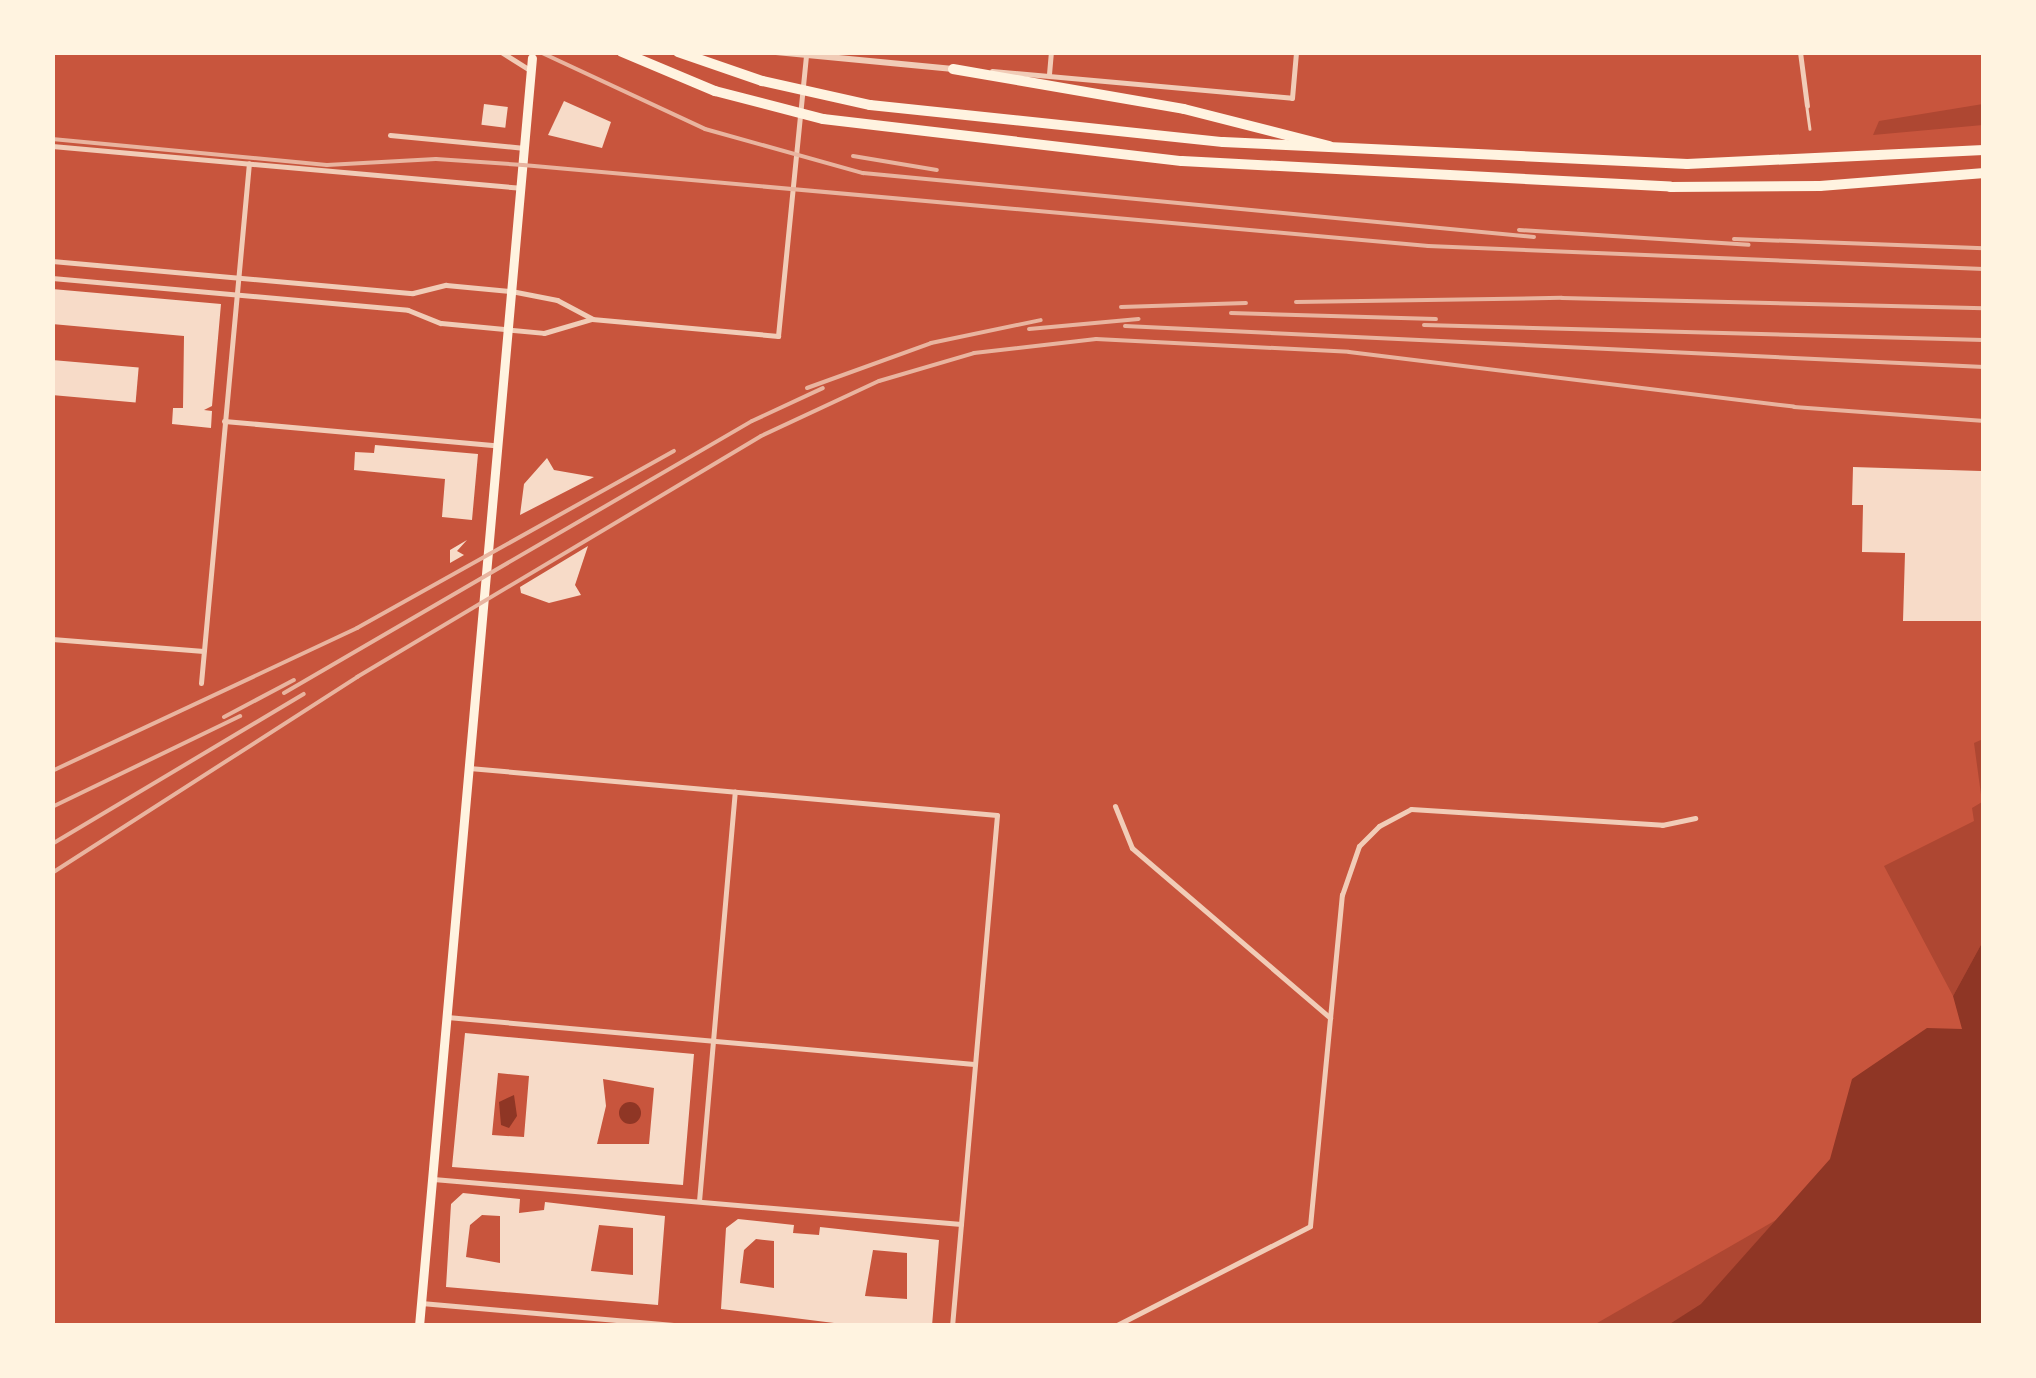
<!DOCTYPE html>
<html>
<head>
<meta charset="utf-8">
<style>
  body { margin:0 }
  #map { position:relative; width:2036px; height:1378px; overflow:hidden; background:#c8553d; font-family:Montserrat,sans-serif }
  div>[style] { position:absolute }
  .green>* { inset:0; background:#ae4732 }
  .water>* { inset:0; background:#8f3625 }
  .round { border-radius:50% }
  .building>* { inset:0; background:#f7dbc8; transform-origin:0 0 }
  .service>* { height:2.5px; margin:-1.25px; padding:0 1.25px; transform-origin:1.25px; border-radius:1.25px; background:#f1ccb7 }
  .minor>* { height:5px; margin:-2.5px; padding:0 2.5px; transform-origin:2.5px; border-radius:2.5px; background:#f1ccb7 }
  .tertiary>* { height:6px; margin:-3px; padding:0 3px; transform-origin:3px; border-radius:3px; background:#f1ccb7 }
  .primary>* { height:9px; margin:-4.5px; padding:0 4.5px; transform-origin:4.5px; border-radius:4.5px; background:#fff3e0 }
  .motorway>* { height:10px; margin:-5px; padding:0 5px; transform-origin:5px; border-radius:5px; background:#fff3e0 }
  .rail>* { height:4px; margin:-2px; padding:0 2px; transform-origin:2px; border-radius:2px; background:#e9b49f }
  span { translate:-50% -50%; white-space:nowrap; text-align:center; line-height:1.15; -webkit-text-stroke:10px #fff3e0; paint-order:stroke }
  .frame { position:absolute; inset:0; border:55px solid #fff3e0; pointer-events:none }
</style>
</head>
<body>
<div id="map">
  <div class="green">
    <i style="clip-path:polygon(1983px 104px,1983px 125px,1873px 135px,1879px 121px)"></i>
    <i style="clip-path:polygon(1983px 739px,1983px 941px,1953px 996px,1884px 866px,1974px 821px,1972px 808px,1982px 802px,1974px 743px)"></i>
    <i style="clip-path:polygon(1776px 1220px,1701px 1305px,1668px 1325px,1592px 1326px)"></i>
  </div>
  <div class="water">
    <i style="clip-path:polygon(1983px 941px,1983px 1325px,1668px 1325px,1701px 1304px,1830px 1159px,1852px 1079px,1927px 1028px,1962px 1029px,1953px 996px)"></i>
    <i style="clip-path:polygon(514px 1095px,517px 1116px,509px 1128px,501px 1125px,499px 1102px)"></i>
    <i class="round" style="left:619px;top:1102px;width:22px;height:22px"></i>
  </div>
  <div class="building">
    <i style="clip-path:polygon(564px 101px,611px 122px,602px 148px,548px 135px)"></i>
    <i style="left:484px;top:104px;width:24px;height:21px;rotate:7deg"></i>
    <i style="clip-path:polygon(52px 289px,221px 304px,212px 406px,204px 410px,212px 411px,211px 428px,172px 424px,173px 408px,183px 408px,184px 336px,52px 324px)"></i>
    <i style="left:52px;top:360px;width:87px;height:35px;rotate:5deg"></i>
    <i style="clip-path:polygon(375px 445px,478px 454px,472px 520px,442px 517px,445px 479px,354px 470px,355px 452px,374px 453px)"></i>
    <i style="clip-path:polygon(547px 458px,554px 470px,594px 477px,520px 515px,524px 484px)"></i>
    <i style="clip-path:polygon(1853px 467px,1981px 471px,1984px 621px,1903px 621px,1905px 553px,1862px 552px,1863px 505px,1852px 505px)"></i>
    <i style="clip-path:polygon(467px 540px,457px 551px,464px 555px,450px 563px,450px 550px)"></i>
    <i style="clip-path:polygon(588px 546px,575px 585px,581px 595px,549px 603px,521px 593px,520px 587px)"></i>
    <i style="clip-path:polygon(evenodd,465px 1033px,694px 1054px,683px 1185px,452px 1167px,465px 1033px,498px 1073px,529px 1076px,524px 1137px,492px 1135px,498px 1073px,465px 1033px,603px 1079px,654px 1088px,649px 1144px,597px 1144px,606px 1106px,603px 1079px)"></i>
    <i style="clip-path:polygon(evenodd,463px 1193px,520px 1199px,519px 1213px,544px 1210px,545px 1202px,665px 1216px,658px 1305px,446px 1287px,451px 1204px,463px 1193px,482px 1215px,500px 1216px,500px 1263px,466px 1257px,470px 1225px,482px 1215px,463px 1193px,599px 1225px,633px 1228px,633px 1275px,591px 1271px,599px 1225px)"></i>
    <i style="clip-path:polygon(evenodd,738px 1219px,794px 1225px,793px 1233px,819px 1235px,820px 1227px,939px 1240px,932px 1326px,858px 1326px,721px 1309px,726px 1228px,738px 1219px,756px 1239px,774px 1241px,774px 1288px,740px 1283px,744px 1250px,756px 1239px,738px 1219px,873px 1250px,907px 1253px,907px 1299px,865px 1296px,873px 1250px)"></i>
  </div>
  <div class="service">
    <i style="left:1807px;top:108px;width:21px;rotate:82deg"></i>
  </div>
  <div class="minor">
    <i style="left:501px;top:52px;width:36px;rotate:32deg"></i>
    <i style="left:1800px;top:52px;width:54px;rotate:82.6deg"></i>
    <i style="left:992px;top:71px;width:301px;rotate:5.1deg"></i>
    <i style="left:1292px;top:98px;width:46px;rotate:-85deg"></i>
    <i style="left:1049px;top:74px;width:22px;rotate:-85deg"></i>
    <i style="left:390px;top:135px;width:135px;rotate:5.5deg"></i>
    <i style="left:52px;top:146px;width:470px;rotate:5.1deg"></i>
    <i style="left:52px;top:261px;width:362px;rotate:5.1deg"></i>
    <i style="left:413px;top:293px;width:34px;rotate:-14deg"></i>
    <i style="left:446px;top:285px;width:65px;rotate:5.3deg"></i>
    <i style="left:511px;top:291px;width:47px;rotate:11.1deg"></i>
    <i style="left:557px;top:300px;width:40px;rotate:28deg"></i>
    <i style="left:592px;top:319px;width:187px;rotate:5.2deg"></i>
    <i style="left:778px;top:336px;width:282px;rotate:-84.3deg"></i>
    <i style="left:52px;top:278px;width:357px;rotate:5.1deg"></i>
    <i style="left:408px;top:310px;width:35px;rotate:22deg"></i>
    <i style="left:441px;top:323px;width:103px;rotate:5.5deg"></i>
    <i style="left:544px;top:333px;width:50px;rotate:-16.3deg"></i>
    <i style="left:224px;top:421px;width:272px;rotate:5.1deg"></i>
    <i style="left:52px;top:639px;width:152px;rotate:4.5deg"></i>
    <i style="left:201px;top:683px;width:522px;rotate:-84.73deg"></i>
    <i style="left:469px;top:768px;width:530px;rotate:5.09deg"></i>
    <i style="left:997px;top:815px;width:513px;rotate:95.03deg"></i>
    <i style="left:1115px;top:806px;width:45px;rotate:68deg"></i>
    <i style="left:1132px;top:848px;width:261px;rotate:40.6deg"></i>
    <i style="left:447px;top:1017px;width:529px;rotate:5.1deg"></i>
    <i style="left:433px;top:1179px;width:530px;rotate:4.87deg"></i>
    <i style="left:699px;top:1201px;width:411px;rotate:-85deg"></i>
    <i style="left:421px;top:1303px;width:262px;rotate:5deg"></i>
    <i style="left:1115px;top:1326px;width:219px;rotate:-27.1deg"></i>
    <i style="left:1310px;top:1226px;width:333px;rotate:-84.5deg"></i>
    <i style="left:1342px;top:895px;width:52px;rotate:-70.9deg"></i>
    <i style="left:1359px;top:846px;width:28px;rotate:-45deg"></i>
    <i style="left:1379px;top:826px;width:36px;rotate:-28deg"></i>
    <i style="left:1411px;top:809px;width:252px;rotate:3.6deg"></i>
    <i style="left:1662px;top:825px;width:34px;rotate:-12deg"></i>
  </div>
  <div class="tertiary">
    <i style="left:776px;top:52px;width:178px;rotate:5.5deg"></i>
  </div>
  <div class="primary">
    <i style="left:419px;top:1326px;width:1273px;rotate:-84.91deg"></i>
  </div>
  <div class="motorway">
    <i style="left:622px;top:52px;width:101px;rotate:22.8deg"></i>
    <i style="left:715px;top:91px;width:112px;rotate:14.5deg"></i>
    <i style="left:823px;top:119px;width:361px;rotate:6.7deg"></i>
    <i style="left:1182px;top:161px;width:489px;rotate:3deg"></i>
    <i style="left:1670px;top:187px;width:150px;rotate:-0.4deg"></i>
    <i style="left:1820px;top:186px;width:165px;rotate:-4.5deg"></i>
    <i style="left:678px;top:52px;width:89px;rotate:19deg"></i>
    <i style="left:762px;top:81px;width:111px;rotate:12.5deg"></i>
    <i style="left:870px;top:105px;width:355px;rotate:6deg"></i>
    <i style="left:1223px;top:142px;width:465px;rotate:2.7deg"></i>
    <i style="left:1687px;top:164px;width:297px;rotate:-2.7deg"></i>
    <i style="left:953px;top:69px;width:234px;rotate:9.8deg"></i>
    <i style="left:1184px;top:109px;width:150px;rotate:14.3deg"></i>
  </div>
  <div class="rail">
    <i style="left:540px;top:52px;width:182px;rotate:25deg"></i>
    <i style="left:705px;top:129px;width:164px;rotate:15.6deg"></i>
    <i style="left:863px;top:173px;width:674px;rotate:5.45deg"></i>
    <i style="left:52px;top:139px;width:276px;rotate:5.4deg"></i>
    <i style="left:327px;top:165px;width:109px;rotate:-3.2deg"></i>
    <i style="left:436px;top:159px;width:87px;rotate:3.9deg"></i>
    <i style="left:523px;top:165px;width:909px;rotate:5.11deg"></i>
    <i style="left:1428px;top:246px;width:556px;rotate:2.37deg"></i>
    <i style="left:853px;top:156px;width:85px;rotate:9.5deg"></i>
    <i style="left:1519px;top:230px;width:230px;rotate:3.7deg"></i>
    <i style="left:1734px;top:239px;width:250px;rotate:2.1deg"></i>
    <i style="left:1296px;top:302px;width:266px;rotate:-0.9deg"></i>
    <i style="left:1562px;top:298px;width:422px;rotate:1.4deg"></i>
    <i style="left:1121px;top:307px;width:125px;rotate:-1.8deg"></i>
    <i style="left:1231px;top:313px;width:205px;rotate:1.7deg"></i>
    <i style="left:1424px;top:325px;width:560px;rotate:1.53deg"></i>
    <i style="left:1125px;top:326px;width:860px;rotate:2.73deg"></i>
    <i style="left:1029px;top:329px;width:110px;rotate:-5.2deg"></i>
    <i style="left:807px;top:388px;width:132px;rotate:-19.9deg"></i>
    <i style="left:931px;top:343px;width:112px;rotate:-11.8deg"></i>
    <i style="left:284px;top:693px;width:541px;rotate:-30.17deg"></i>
    <i style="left:752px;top:421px;width:78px;rotate:-24.9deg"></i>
    <i style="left:224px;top:717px;width:79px;rotate:-27.9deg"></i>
    <i style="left:52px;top:771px;width:337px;rotate:-25.1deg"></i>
    <i style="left:357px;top:628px;width:363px;rotate:-29.2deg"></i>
    <i style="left:52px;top:807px;width:209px;rotate:-25.8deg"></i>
    <i style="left:52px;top:844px;width:293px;rotate:-30.8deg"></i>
    <i style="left:52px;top:873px;width:363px;rotate:-32.7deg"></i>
    <i style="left:357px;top:677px;width:470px;rotate:-30.8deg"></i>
    <i style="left:761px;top:436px;width:130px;rotate:-25deg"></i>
    <i style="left:879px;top:381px;width:99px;rotate:-16.4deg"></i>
    <i style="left:974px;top:353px;width:123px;rotate:-6.5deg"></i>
    <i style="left:1096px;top:339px;width:253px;rotate:2.9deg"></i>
    <i style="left:1349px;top:352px;width:448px;rotate:7deg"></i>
    <i style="left:1794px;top:407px;width:191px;rotate:4.2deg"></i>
  </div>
  <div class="frame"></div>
</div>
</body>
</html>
